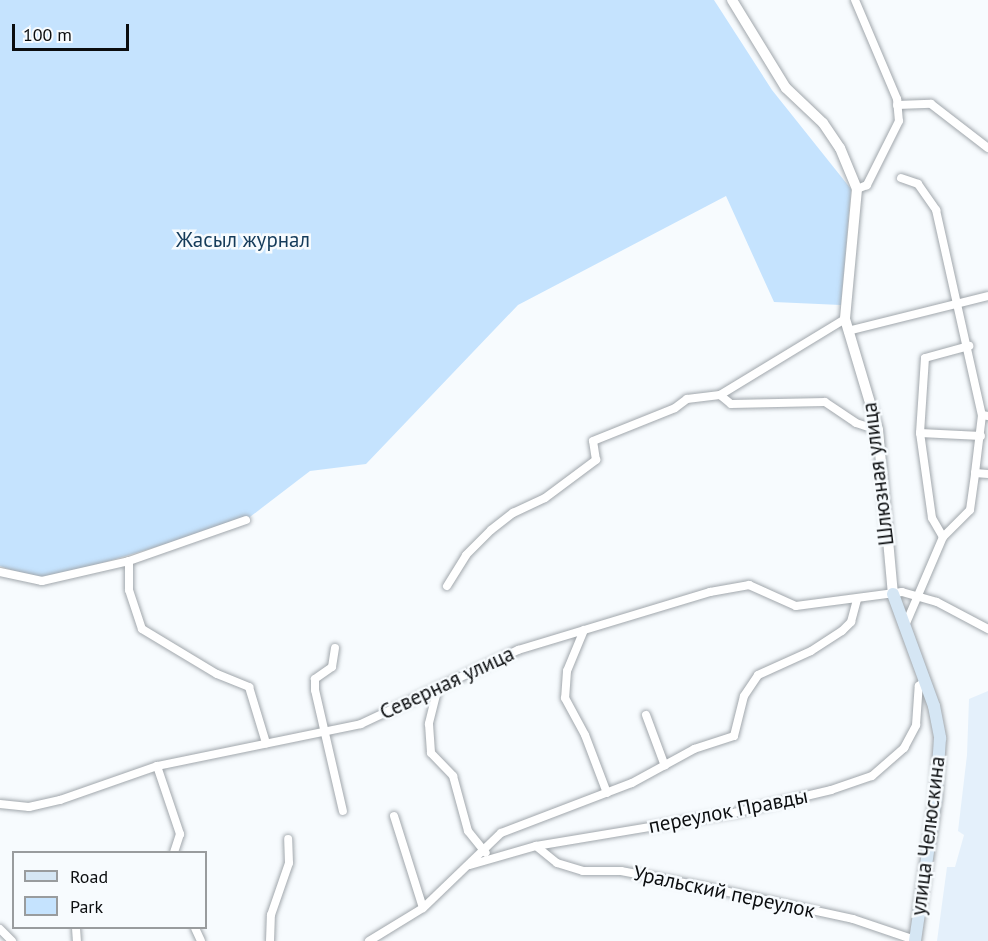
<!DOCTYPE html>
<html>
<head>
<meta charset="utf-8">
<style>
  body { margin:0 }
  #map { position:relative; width:988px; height:941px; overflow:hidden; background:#f7fbfe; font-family:"PT Sans",sans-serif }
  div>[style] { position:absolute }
  .built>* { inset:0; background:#e4f0fb }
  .green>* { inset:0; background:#c5e3fe }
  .roads { filter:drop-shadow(0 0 2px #a1a7ac) drop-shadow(0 0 2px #a1a7ac) }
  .minor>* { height:8px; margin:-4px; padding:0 4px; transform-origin:4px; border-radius:4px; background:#fff }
  .tertiary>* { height:10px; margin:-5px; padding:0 5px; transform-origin:5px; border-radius:5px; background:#fff }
  .secondary>* { height:12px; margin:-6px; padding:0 6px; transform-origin:6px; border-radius:6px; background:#d5e6f4 }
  span { translate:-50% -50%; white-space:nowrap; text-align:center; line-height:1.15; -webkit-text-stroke:5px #f7fbfe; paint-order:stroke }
  .park-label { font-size:21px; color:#143b5a }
  .street-label { font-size:21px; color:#0b0d0f }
  .legend { position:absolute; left:12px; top:851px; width:195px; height:78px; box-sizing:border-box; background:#f7fbfe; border:2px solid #999c9e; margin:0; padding:8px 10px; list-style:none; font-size:18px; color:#0b0d0f }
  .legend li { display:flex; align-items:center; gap:12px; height:30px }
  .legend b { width:30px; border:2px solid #999c9e }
  .scale { position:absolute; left:12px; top:24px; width:117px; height:27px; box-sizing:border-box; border:3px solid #0b0d0f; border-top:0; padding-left:8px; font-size:18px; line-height:21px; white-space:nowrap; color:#0b0d0f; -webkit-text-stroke:4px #f7fbfe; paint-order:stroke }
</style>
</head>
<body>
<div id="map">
  <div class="built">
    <i style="clip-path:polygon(988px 691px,988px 941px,937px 941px,947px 867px,955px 867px,964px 835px,958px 831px,967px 755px,969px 699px)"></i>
  </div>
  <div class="green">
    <i style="clip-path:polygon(0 0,714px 0,772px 90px,851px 189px,841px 305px,774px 302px,726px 196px,518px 305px,366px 464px,310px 471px,246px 520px,42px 581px,0 566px)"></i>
  </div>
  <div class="roads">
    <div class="minor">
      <i style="left:855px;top:0;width:108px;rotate:67deg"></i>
      <i style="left:897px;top:99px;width:22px;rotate:85deg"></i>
      <i style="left:899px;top:121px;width:72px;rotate:116.6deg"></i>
      <i style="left:867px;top:185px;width:11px;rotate:158deg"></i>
      <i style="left:897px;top:105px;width:34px;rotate:-2deg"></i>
      <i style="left:931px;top:104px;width:72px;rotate:37.7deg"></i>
      <i style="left:901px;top:178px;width:18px;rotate:19deg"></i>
      <i style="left:918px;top:184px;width:32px;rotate:55deg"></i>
      <i style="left:936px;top:210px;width:210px;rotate:77.4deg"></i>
      <i style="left:982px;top:415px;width:6px;rotate:9deg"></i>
      <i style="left:848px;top:331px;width:144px;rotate:-14deg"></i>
      <i style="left:720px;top:395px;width:146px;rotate:-31.3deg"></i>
      <i style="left:920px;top:433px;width:61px;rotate:2.8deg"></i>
      <i style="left:975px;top:473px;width:58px;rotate:-83.1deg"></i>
      <i style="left:943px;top:537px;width:22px;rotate:-120deg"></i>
      <i style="left:932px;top:518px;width:86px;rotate:-98deg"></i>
      <i style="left:920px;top:433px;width:75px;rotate:-86.2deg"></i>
      <i style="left:925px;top:358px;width:46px;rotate:-15.3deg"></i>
      <i style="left:129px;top:561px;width:29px;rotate:90deg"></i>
      <i style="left:129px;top:590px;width:41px;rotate:71.6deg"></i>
      <i style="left:142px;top:629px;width:87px;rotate:31deg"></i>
      <i style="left:217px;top:674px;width:35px;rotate:22deg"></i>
      <i style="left:249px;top:687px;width:59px;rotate:73.1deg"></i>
      <i style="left:0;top:572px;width:43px;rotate:12.1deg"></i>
      <i style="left:42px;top:581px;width:89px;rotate:-12.9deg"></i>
      <i style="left:129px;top:561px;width:124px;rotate:-19.3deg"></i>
      <i style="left:447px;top:586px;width:36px;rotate:-58deg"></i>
      <i style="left:466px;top:555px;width:35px;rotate:-45deg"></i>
      <i style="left:491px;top:530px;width:28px;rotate:-38deg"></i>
      <i style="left:513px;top:513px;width:35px;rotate:-25deg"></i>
      <i style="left:545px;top:498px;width:64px;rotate:-36.7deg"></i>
      <i style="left:596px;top:460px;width:19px;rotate:-99deg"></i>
      <i style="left:593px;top:441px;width:88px;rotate:-21.9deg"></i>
      <i style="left:675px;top:408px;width:15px;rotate:-37deg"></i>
      <i style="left:687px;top:399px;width:33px;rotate:-7deg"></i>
      <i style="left:720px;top:395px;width:14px;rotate:39deg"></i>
      <i style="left:731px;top:404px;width:94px;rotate:-1.2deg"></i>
      <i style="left:825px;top:402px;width:37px;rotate:34deg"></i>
      <i style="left:856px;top:423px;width:23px;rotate:18deg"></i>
      <i style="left:904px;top:628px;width:99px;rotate:-66.8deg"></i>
      <i style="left:943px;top:537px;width:38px;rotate:-45deg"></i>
      <i style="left:970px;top:510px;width:37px;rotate:-82deg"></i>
      <i style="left:975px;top:473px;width:13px;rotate:4deg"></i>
      <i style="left:584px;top:630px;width:44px;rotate:112.5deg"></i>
      <i style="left:567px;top:671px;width:27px;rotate:94deg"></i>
      <i style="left:565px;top:698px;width:42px;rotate:61.6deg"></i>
      <i style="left:585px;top:735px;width:62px;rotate:69.2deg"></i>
      <i style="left:335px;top:648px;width:19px;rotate:99deg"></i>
      <i style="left:332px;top:667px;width:21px;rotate:145deg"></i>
      <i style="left:315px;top:679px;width:11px;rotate:90deg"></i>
      <i style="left:315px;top:690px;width:124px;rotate:77deg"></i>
      <i style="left:438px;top:687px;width:38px;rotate:104deg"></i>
      <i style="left:429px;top:724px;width:29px;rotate:86deg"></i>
      <i style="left:431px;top:753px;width:32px;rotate:46deg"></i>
      <i style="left:453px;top:776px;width:57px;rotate:74.7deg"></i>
      <i style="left:468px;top:831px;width:28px;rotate:51deg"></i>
      <i style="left:646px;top:715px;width:54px;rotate:69.6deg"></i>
      <i style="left:157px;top:766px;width:72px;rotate:71.3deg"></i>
      <i style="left:180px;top:834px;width:19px;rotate:108deg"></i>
      <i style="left:0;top:804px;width:29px;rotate:6deg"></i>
      <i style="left:29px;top:807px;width:32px;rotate:-13deg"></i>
      <i style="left:60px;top:800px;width:103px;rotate:-19.3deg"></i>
      <i style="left:157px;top:766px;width:208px;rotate:-11.6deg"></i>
      <i style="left:361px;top:724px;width:174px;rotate:-25.2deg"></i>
      <i style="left:518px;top:650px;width:201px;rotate:-16.8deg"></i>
      <i style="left:710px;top:592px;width:40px;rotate:-10deg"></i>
      <i style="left:749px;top:585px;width:51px;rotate:24.1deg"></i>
      <i style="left:796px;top:606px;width:107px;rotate:-7.5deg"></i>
      <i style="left:902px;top:592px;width:36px;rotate:16deg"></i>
      <i style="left:937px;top:602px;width:58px;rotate:27.9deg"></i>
      <i style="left:394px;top:816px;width:96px;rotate:72.5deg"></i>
      <i style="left:536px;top:846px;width:27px;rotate:39deg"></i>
      <i style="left:557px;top:863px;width:27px;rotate:17deg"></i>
      <i style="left:583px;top:871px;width:38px"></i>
      <i style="left:621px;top:871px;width:91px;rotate:10.8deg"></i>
      <i style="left:710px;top:888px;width:146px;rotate:12.2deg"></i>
      <i style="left:853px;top:919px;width:65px;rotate:18.7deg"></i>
      <i style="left:470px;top:865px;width:69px;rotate:-16.1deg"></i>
      <i style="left:536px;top:846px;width:201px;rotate:-9.5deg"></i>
      <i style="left:734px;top:813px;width:100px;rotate:-13.3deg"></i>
      <i style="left:831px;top:790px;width:43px;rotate:-18.9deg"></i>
      <i style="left:872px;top:776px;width:43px;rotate:-41.2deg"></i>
      <i style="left:904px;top:748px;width:26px;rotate:-62deg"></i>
      <i style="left:916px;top:725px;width:39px;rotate:-86deg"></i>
      <i style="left:919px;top:686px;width:8px;rotate:-45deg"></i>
      <i style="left:76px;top:928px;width:13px;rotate:86deg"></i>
      <i style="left:195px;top:928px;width:14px;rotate:65deg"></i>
      <i style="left:0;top:929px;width:17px;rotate:45deg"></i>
      <i style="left:270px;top:941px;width:26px;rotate:-88deg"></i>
      <i style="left:271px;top:915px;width:55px;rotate:-70.9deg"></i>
      <i style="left:289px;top:863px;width:24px;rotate:-92deg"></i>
      <i style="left:369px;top:941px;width:63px;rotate:-31.4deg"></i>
      <i style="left:423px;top:908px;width:108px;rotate:-43.9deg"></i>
      <i style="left:501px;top:833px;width:140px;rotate:-20.9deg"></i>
      <i style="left:632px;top:783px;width:71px;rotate:-28.7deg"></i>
      <i style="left:694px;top:749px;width:42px;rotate:-18deg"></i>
      <i style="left:734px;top:736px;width:41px;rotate:-76deg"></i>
      <i style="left:744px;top:696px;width:25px;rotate:-56deg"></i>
      <i style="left:758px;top:675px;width:58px;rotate:-24.4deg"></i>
      <i style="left:811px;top:651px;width:37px;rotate:-33deg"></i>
      <i style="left:842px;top:631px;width:13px;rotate:-45deg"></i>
      <i style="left:851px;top:622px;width:23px;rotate:-75deg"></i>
    </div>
    <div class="tertiary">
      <i style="left:732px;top:0;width:103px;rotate:58.5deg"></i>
      <i style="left:786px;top:88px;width:51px;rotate:43.4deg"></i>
      <i style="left:823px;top:123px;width:30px;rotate:56deg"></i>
      <i style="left:840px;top:148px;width:44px;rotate:67.5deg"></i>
      <i style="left:857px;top:189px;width:131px;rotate:95.3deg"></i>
      <i style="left:845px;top:319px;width:116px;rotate:73.4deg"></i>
      <i style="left:878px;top:430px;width:165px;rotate:84.8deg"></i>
    </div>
    <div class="secondary">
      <i style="left:893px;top:594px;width:119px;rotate:69.9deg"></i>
      <i style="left:934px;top:706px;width:33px;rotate:79deg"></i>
      <i style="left:940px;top:738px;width:59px;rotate:93.9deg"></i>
      <i style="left:936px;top:797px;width:146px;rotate:98.3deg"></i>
    </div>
  </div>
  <div class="park-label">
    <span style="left:243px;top:240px">Жасыл журнал</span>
  </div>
  <div class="street-label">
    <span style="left:878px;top:474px;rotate:-97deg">Шлюзная улица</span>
    <span style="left:447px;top:683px;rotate:-25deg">Северная улица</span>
    <span style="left:728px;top:811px;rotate:-11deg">переулок Правды</span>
    <span style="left:928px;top:836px;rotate:-83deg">улица Челюскина</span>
    <span style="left:724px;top:892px;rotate:12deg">Уральский переулок</span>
  </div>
  <ul class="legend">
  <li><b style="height:8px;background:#d5e6f4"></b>Road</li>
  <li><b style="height:16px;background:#c5e3fe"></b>Park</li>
  </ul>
  <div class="scale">100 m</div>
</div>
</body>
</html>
